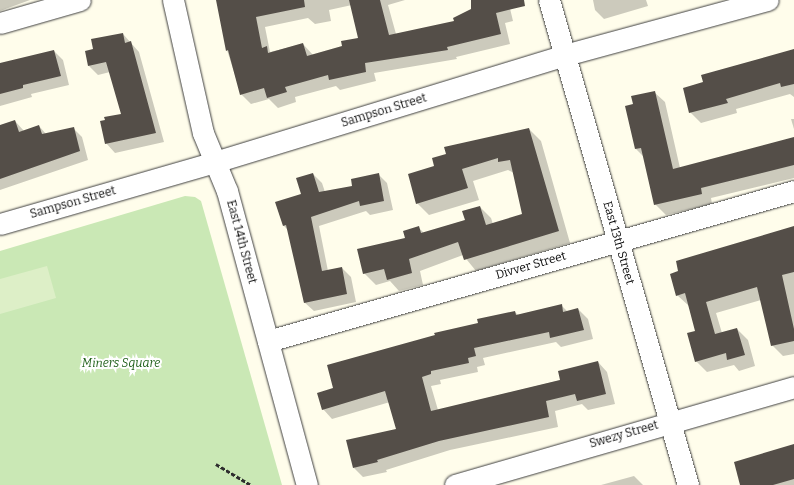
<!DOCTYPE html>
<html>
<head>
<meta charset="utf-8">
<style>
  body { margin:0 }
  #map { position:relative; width:794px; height:485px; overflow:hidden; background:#fffdeb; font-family:Bitter,serif }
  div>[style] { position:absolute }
  .green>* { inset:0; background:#cae8b5 }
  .pitch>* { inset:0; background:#ddefc7 }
  .shadow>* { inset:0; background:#0003 }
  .building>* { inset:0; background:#544e48 }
  .path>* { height:2.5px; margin-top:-1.25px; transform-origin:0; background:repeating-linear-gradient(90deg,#2e2e2e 0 4px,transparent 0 6px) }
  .roads { filter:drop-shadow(0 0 1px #3f3f3f) drop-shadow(0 0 1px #3f3f3f) }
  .street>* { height:21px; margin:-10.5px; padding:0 10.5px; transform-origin:10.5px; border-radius:10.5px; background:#fff }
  span { translate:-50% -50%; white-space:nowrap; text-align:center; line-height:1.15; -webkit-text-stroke:4px #fff; paint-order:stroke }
  .street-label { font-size:12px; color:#0c0c0c }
  .park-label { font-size:12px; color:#23621d; font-style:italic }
</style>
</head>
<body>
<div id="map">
  <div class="green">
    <i style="clip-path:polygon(185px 196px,195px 197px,201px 201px,282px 485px,0 485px,0 251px)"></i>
  </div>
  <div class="pitch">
    <i style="clip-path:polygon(47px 266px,56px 298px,0 314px,0 279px)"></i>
  </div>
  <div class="shadow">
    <i style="clip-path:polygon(0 0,30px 0,0 11px)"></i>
    <i style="clip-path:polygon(evenodd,219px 0,405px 0,388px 5px,396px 34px,455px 22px,472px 10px,472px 0,508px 0,513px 21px,505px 23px,510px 44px,456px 57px,457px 59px,374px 73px,376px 81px,340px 90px,336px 86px,295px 97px,296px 102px,278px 108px,269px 99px,251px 104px,241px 94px,227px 50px,219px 0,352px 5px,360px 39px,344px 47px,313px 55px,303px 44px,270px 52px,265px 27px,308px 18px,315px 24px,331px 21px,329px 10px,352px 5px)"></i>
    <i style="clip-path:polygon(593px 0,646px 0,648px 6px,604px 19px,595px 10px)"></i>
    <i style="clip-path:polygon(123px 34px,139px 52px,164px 142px,115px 153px,106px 143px,122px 114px,110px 72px,98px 75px,89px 66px,95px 50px)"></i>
    <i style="clip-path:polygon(54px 51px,63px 60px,69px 85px,31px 94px,32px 97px,0 106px,0 65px)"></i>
    <i style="clip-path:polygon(794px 51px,794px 97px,790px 94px,736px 109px,737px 113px,701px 123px,690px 112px,704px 83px)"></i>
    <i style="clip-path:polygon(654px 92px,665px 102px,680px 168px,794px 138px,794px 178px,711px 198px,712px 204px,666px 215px,655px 204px,645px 158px,636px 149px,634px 105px)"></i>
    <i style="clip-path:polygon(791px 119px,794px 119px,794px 129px)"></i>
    <i style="clip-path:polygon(15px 121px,24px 131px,39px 126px,46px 134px,73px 128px,82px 137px,88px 160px,0 190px,0 126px)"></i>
    <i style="clip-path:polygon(529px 129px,541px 141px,570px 243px,476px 271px,463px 255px,420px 271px,423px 285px,399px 291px,390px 281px,376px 285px,364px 273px,419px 228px,424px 233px,466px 220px,480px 207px,491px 218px,493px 224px,524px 215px,514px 173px,508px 170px,473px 181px,479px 200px,429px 215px,417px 203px,436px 166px)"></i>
    <i style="clip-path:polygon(313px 174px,322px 183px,325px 192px,353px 187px,378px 174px,387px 183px,393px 210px,370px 215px,366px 211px,319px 226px,328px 271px,342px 268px,351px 277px,356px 302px,314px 311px,304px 302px,289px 231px,284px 226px,276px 203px,302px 194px)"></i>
    <i style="clip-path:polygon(794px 228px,794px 354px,783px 356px,772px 345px,761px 300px,716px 313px,722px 333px,737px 329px,748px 340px,755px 366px,739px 371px,734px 365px,707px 372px,696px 361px,696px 332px,689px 306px,677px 295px)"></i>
    <i style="clip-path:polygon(561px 305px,568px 312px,578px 309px,588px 319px,593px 339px,561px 347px,556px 342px,483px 358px,485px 365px,477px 367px,478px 372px,440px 380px,441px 384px,431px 386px,438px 410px,561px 380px,598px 362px,607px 372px,615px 404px,588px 410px,582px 404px,555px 411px,558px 427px,450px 450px,386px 470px,387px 472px,363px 477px,354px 468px,397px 430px,390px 402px,332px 419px,323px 409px,335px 389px,480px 324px,515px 312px,518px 315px)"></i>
    <i style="clip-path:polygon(794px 445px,794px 485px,742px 485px)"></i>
    <i style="clip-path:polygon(634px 476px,643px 485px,601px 485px)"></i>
  </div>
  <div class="building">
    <i style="clip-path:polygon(216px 0,304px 0,305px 7px,256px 17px,262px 48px,267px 46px,268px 53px,303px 43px,307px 56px,342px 46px,341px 41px,358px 38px,349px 0,380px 0,389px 35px,454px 21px,453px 18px,471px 9px,471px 0,524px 0,525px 6px,496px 13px,501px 34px,447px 47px,448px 50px,365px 63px,366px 72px,329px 80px,328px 75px,285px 87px,287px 92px,267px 98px,264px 88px,240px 95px,228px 50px,226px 51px)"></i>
    <i style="clip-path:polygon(123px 33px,125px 43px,131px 41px,156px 133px,105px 144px,100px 121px,105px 120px,104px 117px,121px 114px,106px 62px,88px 66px,85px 51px,93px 49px,91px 39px)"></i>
    <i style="clip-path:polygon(794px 49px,794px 84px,781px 87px,780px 83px,726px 99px,728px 103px,689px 113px,683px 88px,703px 82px,701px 75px)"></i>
    <i style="clip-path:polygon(54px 50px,61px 76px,23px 85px,23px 88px,0 94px,0 63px)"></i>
    <i style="clip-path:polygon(655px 91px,673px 169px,794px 137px,794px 165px,701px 188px,702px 194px,654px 205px,641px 148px,635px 149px,625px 106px,633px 104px,631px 96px)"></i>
    <i style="clip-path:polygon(15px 120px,19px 132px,39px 125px,42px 134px,74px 127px,80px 151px,0 179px,0 125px)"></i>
    <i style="clip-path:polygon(529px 128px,559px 231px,464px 260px,458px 242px,409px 259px,412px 273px,387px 280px,384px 269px,363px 274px,357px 249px,405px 238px,403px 231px,419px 226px,421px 233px,465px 220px,462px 211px,480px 206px,486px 225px,522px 214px,510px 160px,498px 162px,498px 158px,462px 169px,468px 188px,416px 204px,408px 174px,434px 166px,432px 158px,446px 154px,444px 147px)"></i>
    <i style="clip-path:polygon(313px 173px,319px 192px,352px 186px,351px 179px,379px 173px,384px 201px,360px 206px,359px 201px,311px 217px,322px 271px,342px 267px,347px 294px,304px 303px,286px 225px,283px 226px,275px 202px,301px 194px,296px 178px)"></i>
    <i style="clip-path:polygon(794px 226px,794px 272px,782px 275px,794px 329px,794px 341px,771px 346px,757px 287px,706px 302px,715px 334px,737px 328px,745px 355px,727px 360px,726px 353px,695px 362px,687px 333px,695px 331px,685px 293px,676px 296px,670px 274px,678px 271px,676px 261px)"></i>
    <i style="clip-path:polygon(562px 304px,563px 312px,578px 308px,584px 330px,550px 338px,549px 332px,474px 348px,476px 356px,468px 358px,469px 363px,431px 371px,431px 374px,422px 377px,431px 411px,560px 380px,558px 371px,598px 361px,606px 394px,577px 401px,575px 394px,546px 401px,549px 417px,439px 441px,377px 460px,378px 462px,353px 468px,346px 440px,396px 429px,385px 391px,322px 410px,317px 393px,333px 388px,327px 365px,435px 335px,434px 333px,478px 323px,477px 319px,515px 311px,516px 315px)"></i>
    <i style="clip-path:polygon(794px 444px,794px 479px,773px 485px,740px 485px,734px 462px)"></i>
  </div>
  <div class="path">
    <i style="left:216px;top:464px;width:41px;rotate:31deg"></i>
  </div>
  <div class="roads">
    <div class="street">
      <i style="left:173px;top:0;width:136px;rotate:77.3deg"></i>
      <i style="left:203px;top:133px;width:63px;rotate:67.5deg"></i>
      <i style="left:227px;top:191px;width:305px;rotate:74.8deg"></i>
      <i style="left:549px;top:0;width:505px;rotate:74.01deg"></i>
      <i style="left:0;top:23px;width:83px;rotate:-16deg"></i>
      <i style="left:0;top:224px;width:224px;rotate:-16.1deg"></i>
      <i style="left:215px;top:162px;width:366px;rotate:-17deg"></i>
      <i style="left:565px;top:55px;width:210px;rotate:-15.2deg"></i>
      <i style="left:268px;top:341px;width:547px;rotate:-15.92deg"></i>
      <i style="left:455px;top:485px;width:353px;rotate:-16.1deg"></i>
    </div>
  </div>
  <div class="street-label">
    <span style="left:384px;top:111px;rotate:-17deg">Sampson Street</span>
    <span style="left:73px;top:203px;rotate:-16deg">Sampson Street</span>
    <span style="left:241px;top:242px;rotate:75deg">East 14th Street</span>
    <span style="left:618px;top:243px;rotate:74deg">East 13th Street</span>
    <span style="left:531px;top:266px;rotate:-16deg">Divver Street</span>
    <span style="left:624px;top:435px;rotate:-16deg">Swezy Street</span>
  </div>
  <div class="park-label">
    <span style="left:121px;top:364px">Miners Square</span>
  </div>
</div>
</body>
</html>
